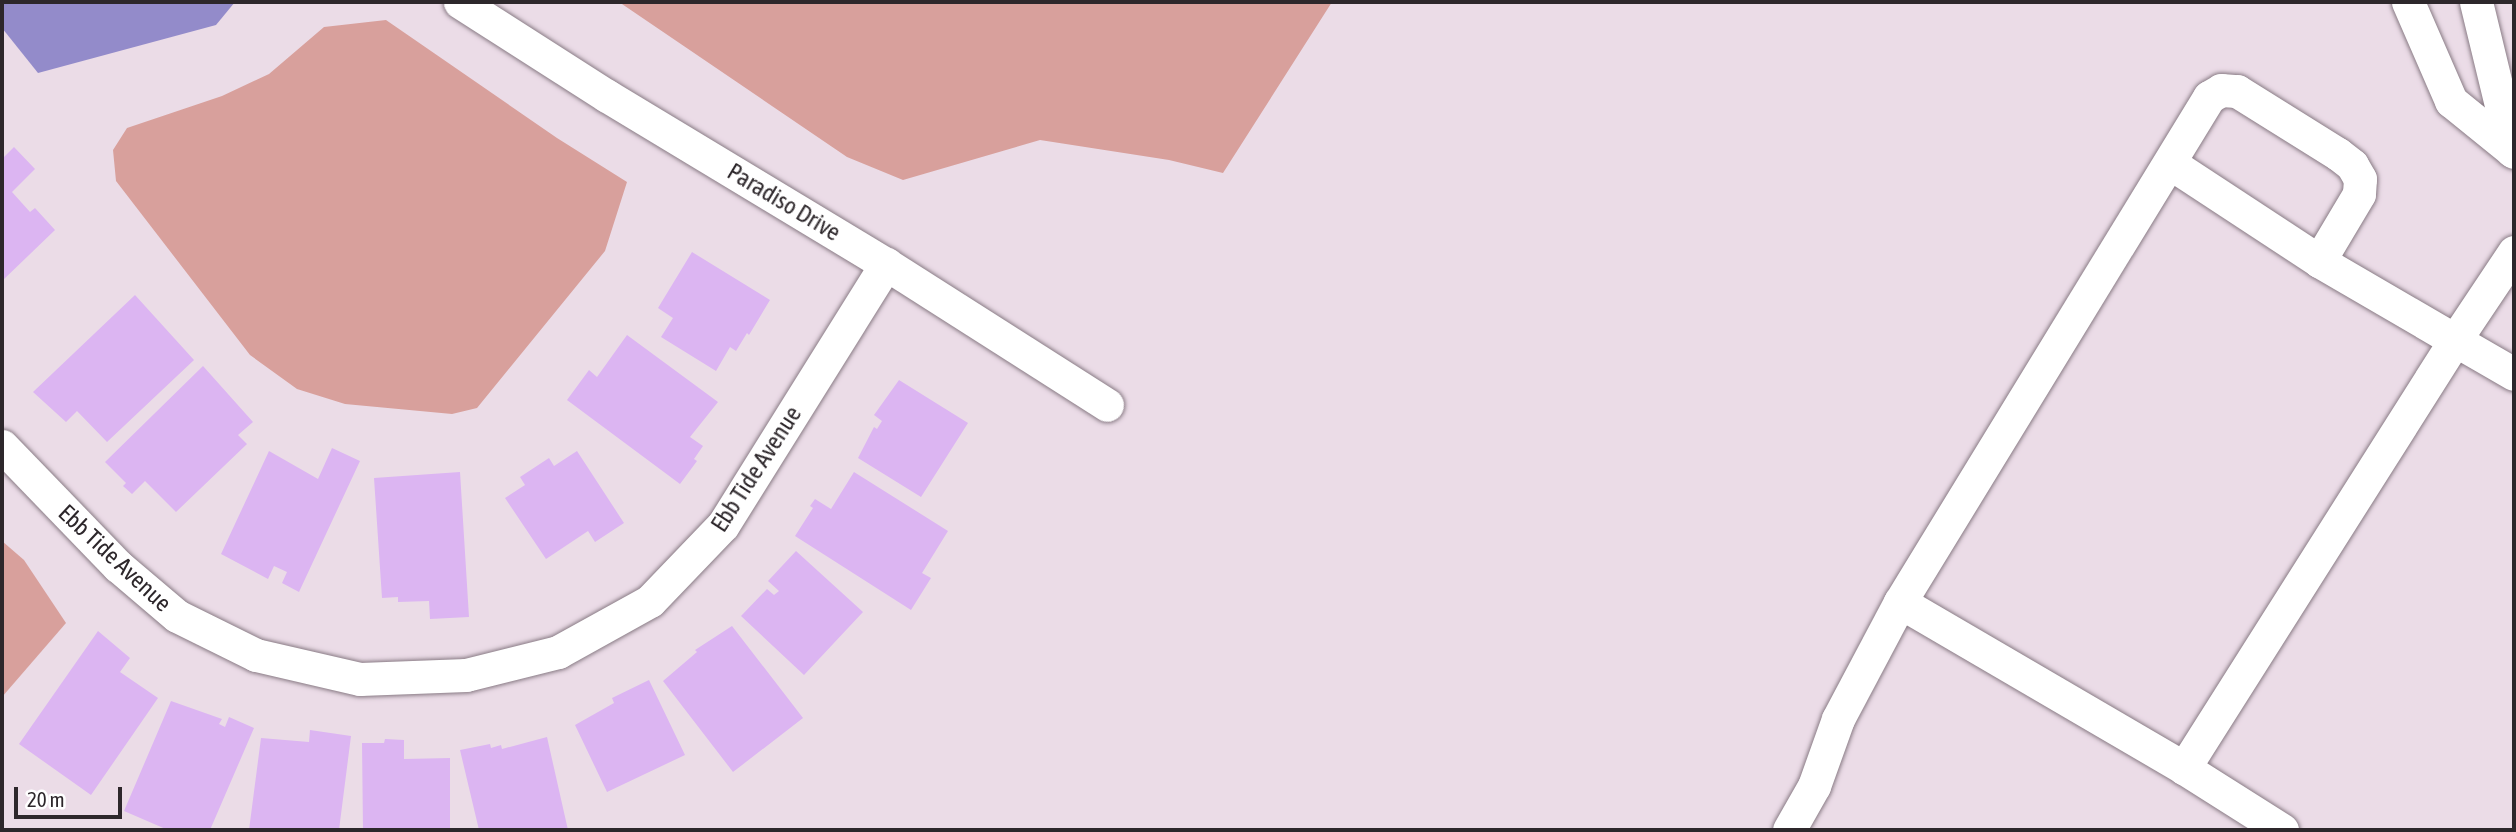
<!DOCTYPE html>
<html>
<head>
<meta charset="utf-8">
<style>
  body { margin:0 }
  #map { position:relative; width:2516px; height:832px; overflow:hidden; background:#ebdce7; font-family:"Asap Condensed",sans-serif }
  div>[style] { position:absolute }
  .green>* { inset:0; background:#d8a09c }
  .water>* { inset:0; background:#938bca }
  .building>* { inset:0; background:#dcb5f2 }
  .roads { filter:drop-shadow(0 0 2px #897b85) drop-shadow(0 0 2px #897b85) }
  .minor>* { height:33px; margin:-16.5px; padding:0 16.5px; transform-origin:16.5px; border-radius:16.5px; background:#fff }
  span { translate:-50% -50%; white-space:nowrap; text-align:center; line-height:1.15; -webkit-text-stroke:5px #fff; paint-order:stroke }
  .street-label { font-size:24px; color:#2d272b }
  .frame { position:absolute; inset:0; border:4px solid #2d272b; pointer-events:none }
  .scale { position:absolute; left:14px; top:787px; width:108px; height:32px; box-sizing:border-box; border:4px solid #2d272b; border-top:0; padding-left:9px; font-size:21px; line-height:24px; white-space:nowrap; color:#2d272b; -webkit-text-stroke:5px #fff; paint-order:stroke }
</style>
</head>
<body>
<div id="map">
  <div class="green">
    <i style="clip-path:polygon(619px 2px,1332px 2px,1223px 173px,1169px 160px,1040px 140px,903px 180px,847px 157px)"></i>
    <i style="clip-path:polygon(386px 20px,557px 138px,627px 182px,605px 251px,477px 408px,452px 414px,345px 404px,297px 389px,250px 355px,116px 181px,113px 150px,127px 128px,222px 96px,269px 74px,324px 27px)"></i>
    <i style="clip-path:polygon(2px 541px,24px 560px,66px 623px,2px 697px)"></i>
  </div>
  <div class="water">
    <i style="clip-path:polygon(2px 2px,235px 2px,216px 25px,38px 73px,2px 28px)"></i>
  </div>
  <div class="building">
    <i style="clip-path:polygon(14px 147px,35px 169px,12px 192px,30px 212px,35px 208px,55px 230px,2px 281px,2px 159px)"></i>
    <i style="clip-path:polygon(692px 252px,770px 300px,749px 335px,747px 333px,736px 351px,730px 347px,716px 371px,661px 337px,673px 318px,658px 308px)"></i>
    <i style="clip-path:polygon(135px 295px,194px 360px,107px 442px,77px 411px,66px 422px,33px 392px)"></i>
    <i style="clip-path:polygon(627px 335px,718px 402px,690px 437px,703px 446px,694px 459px,697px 461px,680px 484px,567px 400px,589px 370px,597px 377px)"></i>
    <i style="clip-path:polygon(203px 366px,253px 422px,238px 435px,247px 444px,176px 512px,145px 481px,132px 494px,123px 486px,126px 483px,105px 462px)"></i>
    <i style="clip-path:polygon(899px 380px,968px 423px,921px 497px,858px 458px,874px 427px,877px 429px,882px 421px,874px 415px)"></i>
    <i style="clip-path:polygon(332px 448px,360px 461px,299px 592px,282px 583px,287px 572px,274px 566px,268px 579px,221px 554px,269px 451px,318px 479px)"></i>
    <i style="clip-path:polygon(577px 451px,624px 523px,595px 542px,588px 531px,546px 559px,505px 498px,525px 485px,520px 477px,549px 458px,554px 466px)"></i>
    <i style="clip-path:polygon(460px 472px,469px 617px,430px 619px,429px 601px,398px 602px,398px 597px,382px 598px,374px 478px)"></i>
    <i style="clip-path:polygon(854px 472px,948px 531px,922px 573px,931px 578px,911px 610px,795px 536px,813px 508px,810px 506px,815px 499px,831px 509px)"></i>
    <i style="clip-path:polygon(796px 551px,863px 612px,804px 675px,741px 616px,767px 589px,774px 595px,779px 591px,768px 581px)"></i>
    <i style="clip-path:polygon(732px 626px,803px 718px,733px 772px,663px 681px,697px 652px,695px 650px)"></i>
    <i style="clip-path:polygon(98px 631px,130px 658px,120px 672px,158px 698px,91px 795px,19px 744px)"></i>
    <i style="clip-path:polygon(649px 680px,685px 755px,607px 792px,575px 725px,614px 703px,612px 698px)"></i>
    <i style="clip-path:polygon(171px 701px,222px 719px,219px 724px,225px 727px,229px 717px,254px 728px,210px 830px,168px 830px,124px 811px)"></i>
    <i style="clip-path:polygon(310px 730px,351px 736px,339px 830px,249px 830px,261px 738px,309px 742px)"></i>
    <i style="clip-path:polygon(547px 737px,568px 830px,479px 830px,460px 750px,490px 744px,491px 748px,501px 745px,502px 749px)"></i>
    <i style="clip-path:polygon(385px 739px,404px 740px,404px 759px,450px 758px,450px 830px,363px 830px,362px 743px,384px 743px)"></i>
  </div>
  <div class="roads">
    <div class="minor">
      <i style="left:460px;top:2px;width:174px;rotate:32.6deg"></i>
      <i style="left:607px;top:96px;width:326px;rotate:31.1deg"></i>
      <i style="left:886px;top:264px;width:262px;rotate:32.5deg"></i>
      <i style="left:2408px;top:2px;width:108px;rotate:66.5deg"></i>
      <i style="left:2451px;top:101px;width:81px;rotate:39deg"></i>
      <i style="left:2476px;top:2px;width:153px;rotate:76.4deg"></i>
      <i style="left:2170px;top:163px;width:178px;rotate:33.3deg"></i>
      <i style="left:2514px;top:252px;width:106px;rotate:123.8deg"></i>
      <i style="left:2455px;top:340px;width:68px;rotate:30deg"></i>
      <i style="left:2px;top:446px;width:167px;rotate:46deg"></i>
      <i style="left:118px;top:566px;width:77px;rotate:40.3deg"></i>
      <i style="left:177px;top:616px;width:88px;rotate:26.3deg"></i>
      <i style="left:256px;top:655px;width:107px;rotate:13deg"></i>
      <i style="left:360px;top:679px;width:106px;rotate:-2.2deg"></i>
      <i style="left:466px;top:675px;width:95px;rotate:-14deg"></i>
      <i style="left:558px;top:652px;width:105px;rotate:-29deg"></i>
      <i style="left:650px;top:601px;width:105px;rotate:-46.2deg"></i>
      <i style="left:723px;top:525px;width:308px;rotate:-58deg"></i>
      <i style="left:1900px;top:602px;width:329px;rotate:30.3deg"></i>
      <i style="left:1789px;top:830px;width:51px;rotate:-60.4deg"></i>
      <i style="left:1814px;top:786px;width:71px;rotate:-70.3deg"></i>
      <i style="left:1838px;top:719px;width:132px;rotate:-62.1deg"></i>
      <i style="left:1900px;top:602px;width:592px;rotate:-58.54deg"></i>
      <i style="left:2209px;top:97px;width:14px;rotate:-30deg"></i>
      <i style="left:2221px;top:90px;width:16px;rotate:4deg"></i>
      <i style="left:2237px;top:91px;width:119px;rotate:32deg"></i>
      <i style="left:2338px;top:154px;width:18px;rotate:38deg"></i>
      <i style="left:2352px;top:165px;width:16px;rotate:60deg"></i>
      <i style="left:2360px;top:179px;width:15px;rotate:94deg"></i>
      <i style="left:2359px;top:194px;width:78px;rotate:120.8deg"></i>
      <i style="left:2319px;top:261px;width:157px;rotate:30.2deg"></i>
      <i style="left:2455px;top:340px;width:507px;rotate:122.34deg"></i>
      <i style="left:2184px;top:768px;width:116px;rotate:32.3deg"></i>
    </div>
  </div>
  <div class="street-label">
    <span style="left:784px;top:202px;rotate:31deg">Paradiso Drive</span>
    <span style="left:756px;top:469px;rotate:-57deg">Ebb Tide Avenue</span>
    <span style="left:115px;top:558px;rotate:43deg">Ebb Tide Avenue</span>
  </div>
  <div class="frame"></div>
  <div class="scale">20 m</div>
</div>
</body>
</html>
